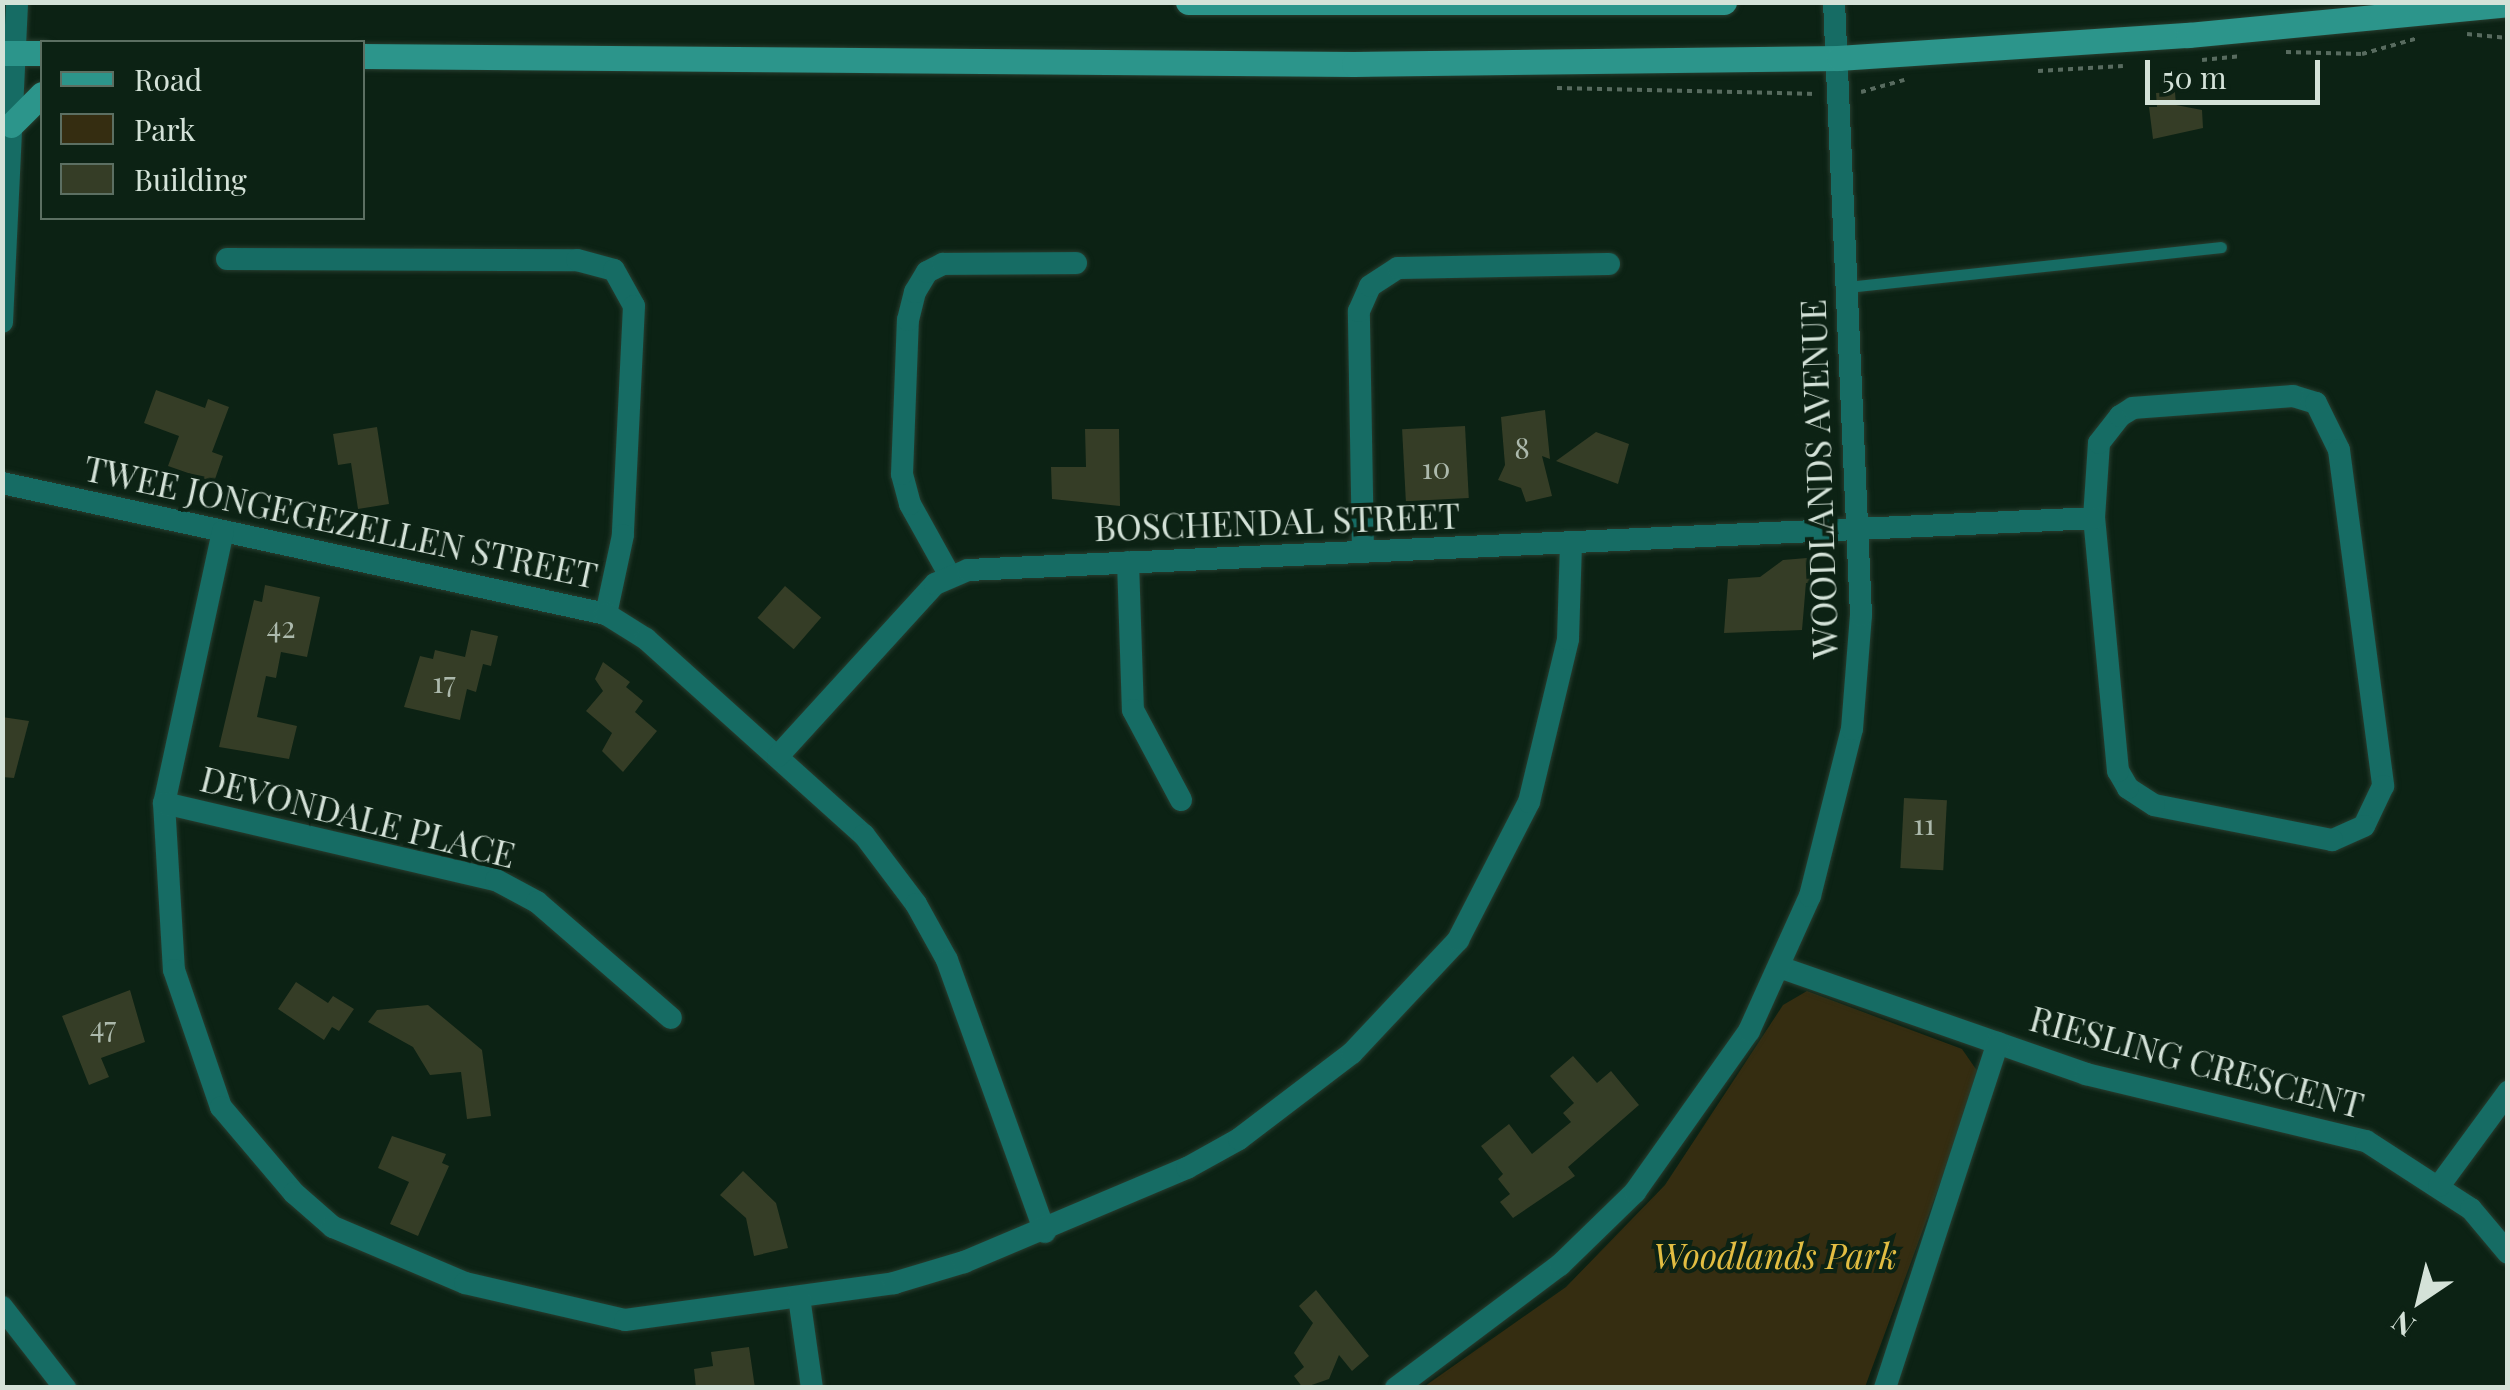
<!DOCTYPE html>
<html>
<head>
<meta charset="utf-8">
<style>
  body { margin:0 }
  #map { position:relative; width:2510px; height:1390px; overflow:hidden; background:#0c2214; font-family:"Playfair Display",serif }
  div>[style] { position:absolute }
  .green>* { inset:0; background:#352d11 }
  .building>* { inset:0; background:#353d26; transform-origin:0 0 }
  .path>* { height:4px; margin-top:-2px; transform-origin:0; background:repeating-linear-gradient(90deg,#586b5f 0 5px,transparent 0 10px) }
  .roads { filter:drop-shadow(0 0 2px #283d2f) drop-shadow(0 0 2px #283d2f) }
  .service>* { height:11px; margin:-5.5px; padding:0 5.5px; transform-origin:5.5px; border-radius:5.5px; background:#166c64 }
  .minor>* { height:22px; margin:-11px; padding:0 11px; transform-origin:11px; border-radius:11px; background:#166c64 }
  .secondary>* { height:25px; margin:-12.5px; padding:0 12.5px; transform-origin:12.5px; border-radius:12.5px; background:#2c958b }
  span { translate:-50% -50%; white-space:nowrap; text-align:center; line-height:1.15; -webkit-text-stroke:8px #0c2214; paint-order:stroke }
  .number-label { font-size:30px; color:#acb9ac }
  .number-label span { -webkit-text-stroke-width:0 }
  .street-label { font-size:35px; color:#d4e2d8 }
  .park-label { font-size:35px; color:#e2bd42; font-style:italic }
  .frame { position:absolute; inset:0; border:5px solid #d4e2d8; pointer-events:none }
  .legend { position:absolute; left:40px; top:40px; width:325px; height:180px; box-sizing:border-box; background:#0c2214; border:2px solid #5c6f62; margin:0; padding:12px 18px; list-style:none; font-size:30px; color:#d4e2d8 }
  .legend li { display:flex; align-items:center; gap:20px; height:50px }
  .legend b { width:50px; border:2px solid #5c6f62 }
  .north { position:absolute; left:2370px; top:1250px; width:100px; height:100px; -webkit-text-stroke:8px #0c2214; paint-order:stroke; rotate:215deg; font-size:28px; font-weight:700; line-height:40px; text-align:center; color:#d4e2d8 }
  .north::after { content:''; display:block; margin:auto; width:35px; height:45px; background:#d4e2d8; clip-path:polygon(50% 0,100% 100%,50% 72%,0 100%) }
  .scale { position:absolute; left:2145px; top:60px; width:175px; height:45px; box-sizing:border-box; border:5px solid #d4e2d8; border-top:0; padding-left:12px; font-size:30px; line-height:35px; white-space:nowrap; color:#d4e2d8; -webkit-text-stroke:8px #0c2214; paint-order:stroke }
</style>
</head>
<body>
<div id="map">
  <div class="green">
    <i style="clip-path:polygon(1807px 991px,1962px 1049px,1980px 1075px,1865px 1387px,1422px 1388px,1566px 1287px,1665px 1185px,1783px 1005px)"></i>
  </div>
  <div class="building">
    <i style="clip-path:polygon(2175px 92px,2176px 105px,2202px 110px,2203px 128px,2153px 139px,2149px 107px,2157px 107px,2156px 93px)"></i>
    <i style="clip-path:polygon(156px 390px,205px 408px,208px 399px,229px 407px,212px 452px,223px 456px,214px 482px,168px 466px,179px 436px,144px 423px)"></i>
    <i style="clip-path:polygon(1545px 410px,1550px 459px,1542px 456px,1552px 496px,1526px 502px,1521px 488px,1498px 480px,1505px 465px,1501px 417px)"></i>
    <i style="left:1465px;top:426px;width:72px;height:63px;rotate:87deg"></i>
    <i style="clip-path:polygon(377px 427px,389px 504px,358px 509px,351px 463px,338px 465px,333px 434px)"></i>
    <i style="clip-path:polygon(1085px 429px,1119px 429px,1120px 506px,1052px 499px,1051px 467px,1086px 467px)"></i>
    <i style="clip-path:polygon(1596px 432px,1629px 444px,1618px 484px,1556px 461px)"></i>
    <i style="clip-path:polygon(1807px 558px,1832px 583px,1806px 583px,1802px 630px,1724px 633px,1728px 579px,1760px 577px,1783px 560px)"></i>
    <i style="clip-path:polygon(265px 585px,320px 597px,307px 657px,281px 652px,276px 678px,266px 676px,257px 717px,297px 726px,289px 759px,219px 747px,254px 600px,262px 602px)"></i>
    <i style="left:785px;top:586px;width:48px;height:42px;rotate:41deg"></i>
    <i style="clip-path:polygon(471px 630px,498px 636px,491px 666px,483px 664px,476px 692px,467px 689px,460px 720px,404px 707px,420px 656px,433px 659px,435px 650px,465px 657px)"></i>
    <i style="clip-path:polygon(603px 662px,630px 682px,626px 687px,643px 701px,635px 712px,657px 731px,623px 772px,602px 751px,612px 733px,586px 711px,603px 691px,595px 679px)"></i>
    <i style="clip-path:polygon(2px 717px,29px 721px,14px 778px,2px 777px)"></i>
    <i style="left:1904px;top:798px;width:43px;height:70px;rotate:3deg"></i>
    <i style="clip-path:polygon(296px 982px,328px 1003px,333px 996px,354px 1009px,339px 1031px,332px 1027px,324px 1040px,278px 1009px)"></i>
    <i style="clip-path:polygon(130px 990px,145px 1042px,101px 1058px,109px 1077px,89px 1085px,62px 1016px)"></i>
    <i style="clip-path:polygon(428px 1005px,482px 1050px,491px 1116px,467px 1119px,461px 1072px,430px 1075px,413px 1047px,368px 1022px,377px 1010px)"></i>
    <i style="clip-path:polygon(1573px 1056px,1597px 1083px,1611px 1071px,1639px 1105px,1568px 1167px,1575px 1176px,1513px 1218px,1500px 1202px,1510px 1194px,1498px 1179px,1503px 1174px,1481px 1146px,1509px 1124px,1532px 1154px,1571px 1122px,1563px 1113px,1574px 1103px,1550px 1076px)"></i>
    <i style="clip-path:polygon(392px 1136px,446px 1154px,442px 1163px,449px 1166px,418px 1236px,390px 1224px,409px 1182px,378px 1168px)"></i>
    <i style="clip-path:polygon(743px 1171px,776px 1203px,788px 1248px,754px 1256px,746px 1218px,720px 1195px)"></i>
    <i style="clip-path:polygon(1316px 1290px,1369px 1356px,1352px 1371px,1339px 1355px,1329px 1379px,1303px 1388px,1294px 1376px,1304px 1367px,1294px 1353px,1313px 1323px,1299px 1306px)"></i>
    <i style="clip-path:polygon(749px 1347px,755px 1388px,696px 1388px,694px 1369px,713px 1366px,711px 1352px)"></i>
  </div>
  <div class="path">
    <i style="left:2467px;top:34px;width:41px;rotate:5.6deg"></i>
    <i style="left:2286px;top:52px;width:76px;rotate:1.5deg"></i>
    <i style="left:2362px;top:54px;width:58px;rotate:-15.9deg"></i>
    <i style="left:2202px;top:60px;width:40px;rotate:-5.7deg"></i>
    <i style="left:2038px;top:71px;width:85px;rotate:-3.4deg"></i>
    <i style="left:1557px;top:88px;width:260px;rotate:1.3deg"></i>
    <i style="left:1861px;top:92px;width:45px;rotate:-15.6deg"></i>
  </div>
  <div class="roads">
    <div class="service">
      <i style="left:1848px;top:287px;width:375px;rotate:-6.1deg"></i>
    </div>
    <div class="minor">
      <i style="left:227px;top:259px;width:350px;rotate:0.2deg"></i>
      <i style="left:577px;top:260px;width:38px;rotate:15deg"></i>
      <i style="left:614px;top:270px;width:41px;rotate:60.9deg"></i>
      <i style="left:634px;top:306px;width:229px;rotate:92.8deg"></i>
      <i style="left:623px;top:535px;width:81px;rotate:102.1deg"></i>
      <i style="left:2px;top:322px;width:320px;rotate:-87.3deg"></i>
      <i style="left:2293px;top:396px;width:24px;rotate:17deg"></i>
      <i style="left:2316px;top:403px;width:52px;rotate:63.9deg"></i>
      <i style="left:2339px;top:450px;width:339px;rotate:82.5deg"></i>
      <i style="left:2383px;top:786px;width:44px;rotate:115.4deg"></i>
      <i style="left:2364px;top:826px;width:35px;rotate:156deg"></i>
      <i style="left:2332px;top:840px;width:181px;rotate:-168.9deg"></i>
      <i style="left:2154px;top:805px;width:31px;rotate:-147deg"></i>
      <i style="left:2128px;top:788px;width:20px;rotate:-120deg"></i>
      <i style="left:2118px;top:771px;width:254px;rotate:-95.4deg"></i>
      <i style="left:2094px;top:518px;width:75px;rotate:-86.2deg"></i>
      <i style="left:2099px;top:443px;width:34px;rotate:-52deg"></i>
      <i style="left:2120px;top:416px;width:15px;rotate:-32deg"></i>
      <i style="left:2133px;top:408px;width:160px;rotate:-4.3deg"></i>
      <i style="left:2px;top:483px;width:618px;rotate:12.24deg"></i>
      <i style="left:606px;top:614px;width:47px;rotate:32deg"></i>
      <i style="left:646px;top:639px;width:293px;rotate:42deg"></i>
      <i style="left:864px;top:835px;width:86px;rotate:53deg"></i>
      <i style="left:916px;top:904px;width:64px;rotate:61deg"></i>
      <i style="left:947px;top:960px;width:289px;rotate:70.2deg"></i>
      <i style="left:223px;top:531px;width:278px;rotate:102.2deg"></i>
      <i style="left:164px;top:803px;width:167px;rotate:86.6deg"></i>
      <i style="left:174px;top:970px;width:145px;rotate:71.1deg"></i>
      <i style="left:221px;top:1107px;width:113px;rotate:49.7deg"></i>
      <i style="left:294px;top:1193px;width:52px;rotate:41.1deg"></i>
      <i style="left:333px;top:1227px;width:143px;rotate:23deg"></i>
      <i style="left:465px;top:1283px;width:164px;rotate:13deg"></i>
      <i style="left:625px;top:1320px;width:272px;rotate:-7.8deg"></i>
      <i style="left:894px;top:1283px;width:73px;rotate:-16.7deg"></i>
      <i style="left:964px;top:1262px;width:242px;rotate:-22.9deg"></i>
      <i style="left:1187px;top:1168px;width:60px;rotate:-29.1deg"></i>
      <i style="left:1239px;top:1139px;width:142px;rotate:-37.3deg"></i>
      <i style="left:1352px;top:1053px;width:155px;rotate:-46.8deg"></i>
      <i style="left:1458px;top:940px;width:155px;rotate:-62.8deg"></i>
      <i style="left:1529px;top:802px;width:168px;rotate:-76.5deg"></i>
      <i style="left:1568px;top:639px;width:95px;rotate:-88.2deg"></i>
      <i style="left:1363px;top:551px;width:240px;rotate:-91deg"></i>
      <i style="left:1359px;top:311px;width:27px;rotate:-66deg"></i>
      <i style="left:1370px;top:286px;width:33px;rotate:-33deg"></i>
      <i style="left:1398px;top:268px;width:211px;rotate:-1.1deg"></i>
      <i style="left:1128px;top:562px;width:148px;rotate:88.1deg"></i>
      <i style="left:1133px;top:710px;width:102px;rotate:61.9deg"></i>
      <i style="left:950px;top:576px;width:82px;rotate:-119.1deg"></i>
      <i style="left:910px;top:504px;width:31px;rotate:-105deg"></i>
      <i style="left:902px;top:474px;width:154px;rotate:-87.8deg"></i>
      <i style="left:908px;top:320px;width:29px;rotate:-76deg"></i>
      <i style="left:915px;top:292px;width:23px;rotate:-59deg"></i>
      <i style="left:927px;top:272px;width:18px;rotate:-27deg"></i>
      <i style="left:943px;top:264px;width:133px;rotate:-0.4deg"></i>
      <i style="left:778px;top:756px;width:233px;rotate:-47.6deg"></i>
      <i style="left:935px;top:584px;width:36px;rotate:-23deg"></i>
      <i style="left:968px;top:570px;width:1127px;rotate:-2.64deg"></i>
      <i style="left:164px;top:803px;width:341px;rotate:13.1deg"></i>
      <i style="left:496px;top:880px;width:47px;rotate:28.2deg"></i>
      <i style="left:537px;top:902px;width:177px;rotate:40.9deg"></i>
      <i style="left:1782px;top:968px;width:322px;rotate:19.2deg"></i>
      <i style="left:2086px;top:1074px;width:288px;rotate:13.5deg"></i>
      <i style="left:2366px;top:1141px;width:125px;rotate:32.9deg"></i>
      <i style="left:2471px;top:1209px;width:57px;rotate:49.9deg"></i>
      <i style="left:2439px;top:1186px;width:117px;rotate:-53.7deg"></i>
      <i style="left:799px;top:1297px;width:92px;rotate:81.9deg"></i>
      <i style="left:2px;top:1307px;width:103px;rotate:52.1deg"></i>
      <i style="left:1396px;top:1388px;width:205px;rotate:-36.9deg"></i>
      <i style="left:1560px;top:1265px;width:105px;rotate:-44.2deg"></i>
      <i style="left:1635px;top:1192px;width:197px;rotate:-54.7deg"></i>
      <i style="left:1749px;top:1031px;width:148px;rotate:-65.7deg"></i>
      <i style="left:1810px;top:896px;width:172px;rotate:-75.9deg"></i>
      <i style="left:1852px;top:729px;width:114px;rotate:-85.5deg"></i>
      <i style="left:1861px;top:615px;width:614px;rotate:-92.52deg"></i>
      <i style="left:1885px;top:1388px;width:363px;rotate:-71.9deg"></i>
    </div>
    <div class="secondary">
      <i style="left:1188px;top:2px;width:536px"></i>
      <i style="left:2px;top:53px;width:40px"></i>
      <i style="left:362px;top:56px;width:992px;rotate:0.46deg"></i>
      <i style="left:1354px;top:64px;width:485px;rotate:-0.7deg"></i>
      <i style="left:1839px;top:58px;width:350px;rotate:-3.8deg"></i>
      <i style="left:2188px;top:35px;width:321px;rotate:-5.5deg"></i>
      <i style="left:11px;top:125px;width:44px;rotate:-45deg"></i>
    </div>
  </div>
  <div class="number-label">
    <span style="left:1522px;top:447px">8</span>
    <span style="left:1436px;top:467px">10</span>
    <span style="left:281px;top:626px">42</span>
    <span style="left:444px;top:681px">17</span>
    <span style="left:1924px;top:823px">11</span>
    <span style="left:103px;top:1026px">47</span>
  </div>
  <div class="street-label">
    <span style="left:1818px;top:479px;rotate:-92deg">WOODLANDS AVENUE</span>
    <span style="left:341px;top:521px;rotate:12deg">TWEE JONGEGEZELLEN STREET</span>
    <span style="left:1277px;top:521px;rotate:-2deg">BOSCHENDAL STREET</span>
    <span style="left:358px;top:816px;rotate:14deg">DEVONDALE PLACE</span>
    <span style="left:2197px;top:1061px;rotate:15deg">RIESLING CRESCENT</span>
  </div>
  <div class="park-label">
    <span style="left:1775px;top:1255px">Woodlands Park</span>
  </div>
  <div class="frame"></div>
  <ul class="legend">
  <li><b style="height:12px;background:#2c958b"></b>Road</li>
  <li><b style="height:28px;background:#352d11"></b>Park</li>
  <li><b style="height:28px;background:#353d26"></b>Building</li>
  </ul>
  <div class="north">N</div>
  <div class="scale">50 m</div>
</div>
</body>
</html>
